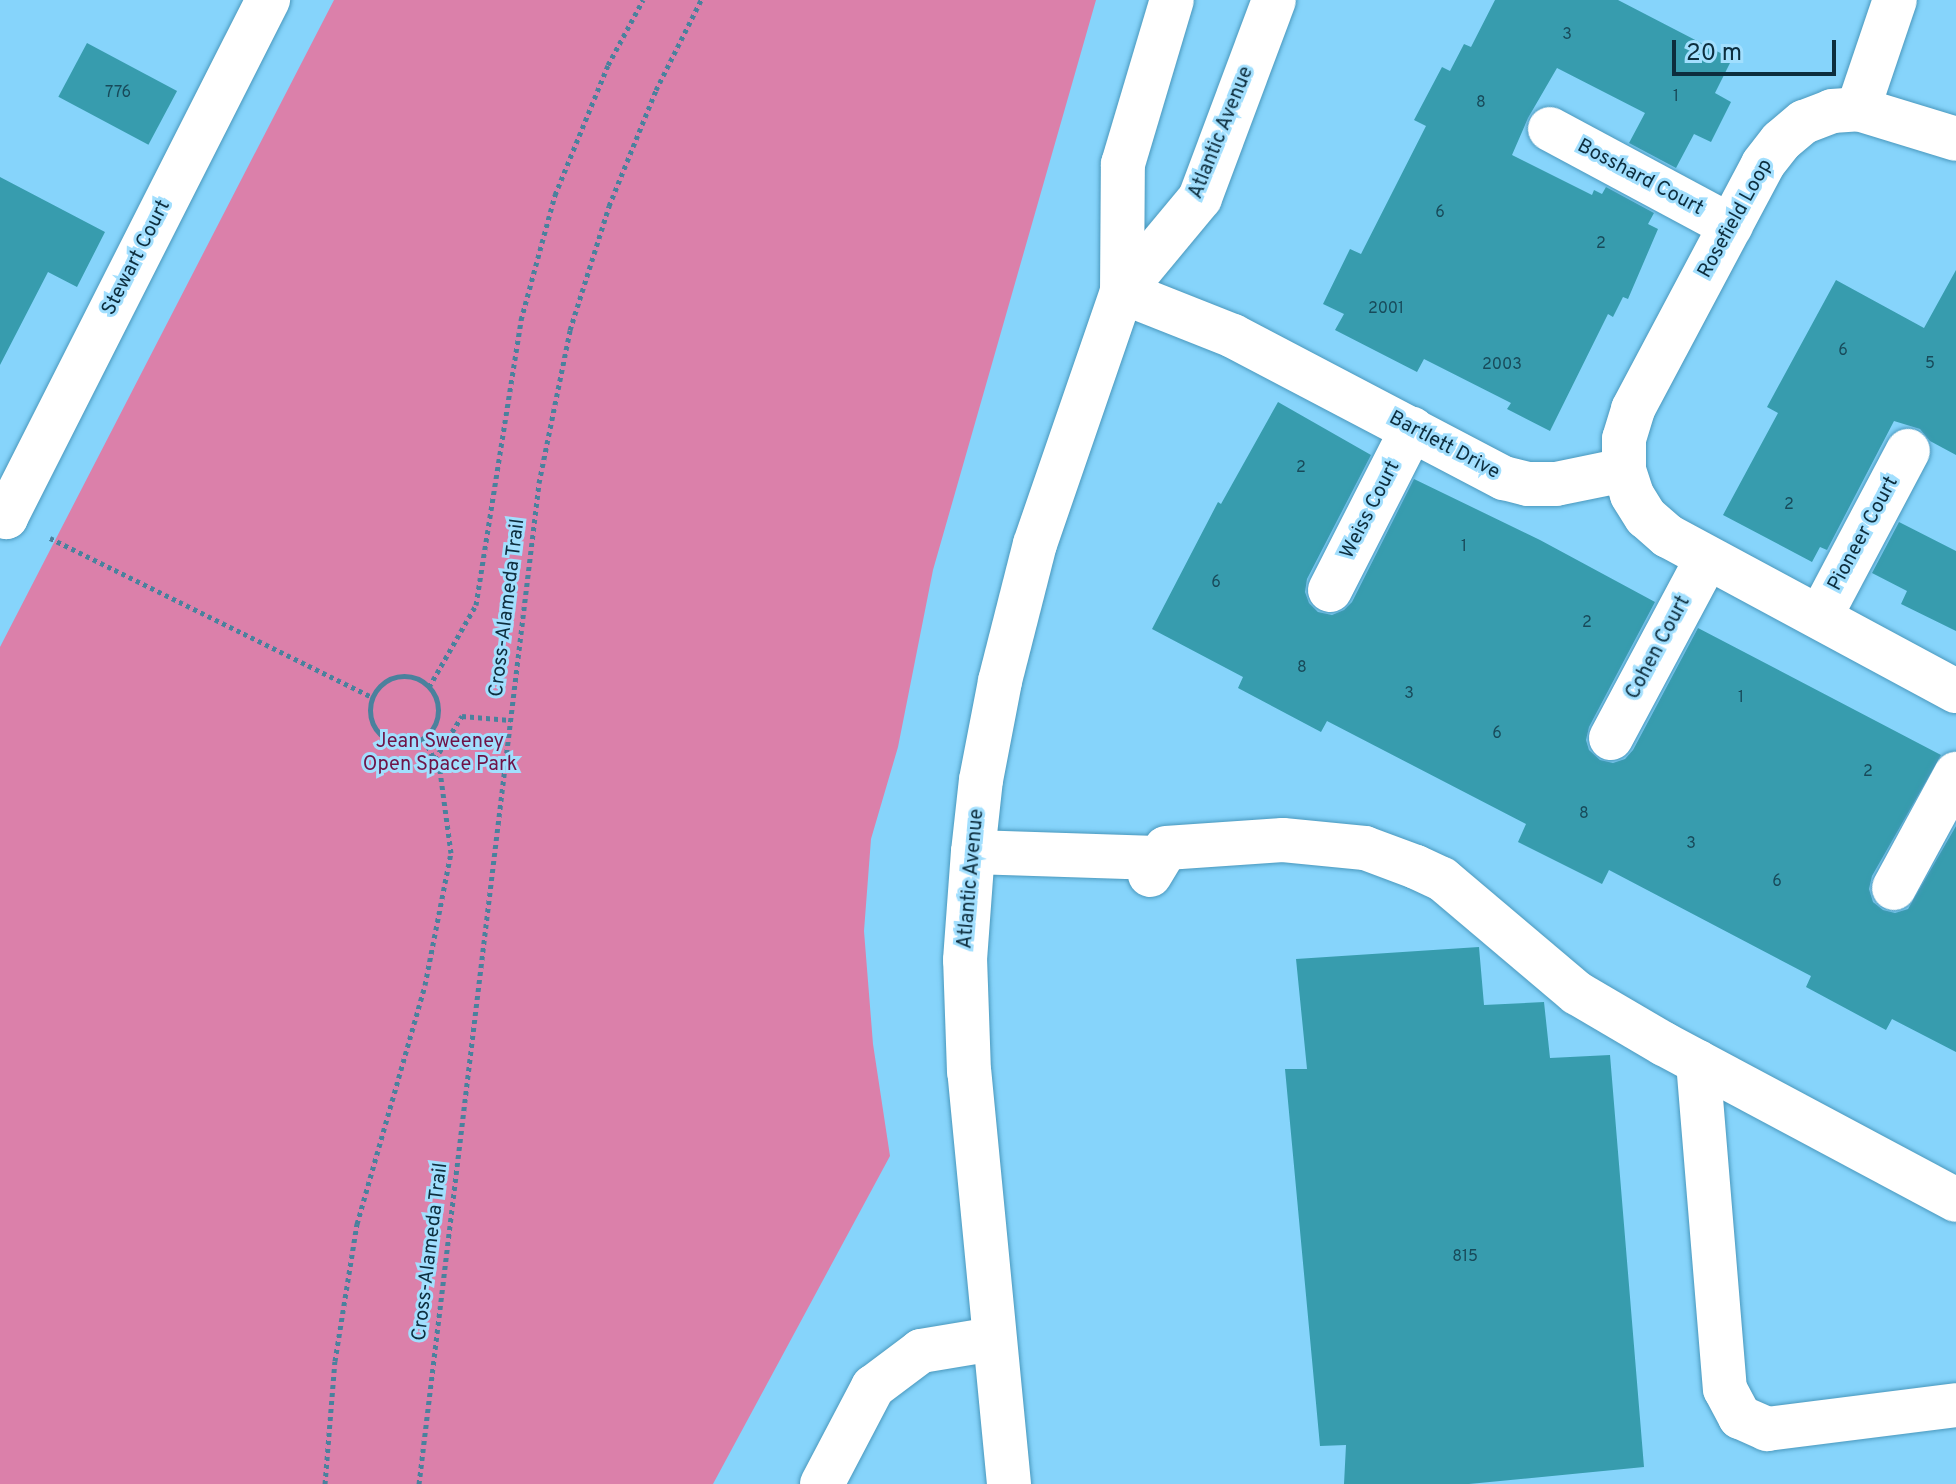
<!DOCTYPE html>
<html>
<head>
<meta charset="utf-8">
<style>
  body { margin:0 }
  #map { position:relative; width:1956px; height:1484px; overflow:hidden; background:#86d4fb; font-family:Overpass,sans-serif }
  div>[style] { position:absolute }
  .green>* { inset:0; background:#db80aa }
  .building>* { inset:0; background:#379cae; transform-origin:0 0 }
  .path>* { height:5px; margin-top:-2.5px; transform-origin:0; background:repeating-linear-gradient(90deg,#4a819d 0 4px,transparent 0 8px) }
  .path>.ring { margin:-2.5px; padding:0; box-sizing:content-box; background:none; border:5px solid #4a819d; border-radius:50% }
  .roads { filter:drop-shadow(0 0 2px #4a98bd) drop-shadow(0 0 2px #4a98bd) }
  .minor>* { height:44px; margin:-22px; padding:0 22px; transform-origin:22px; border-radius:22px; background:#fff }
  span { translate:-50% -50%; white-space:nowrap; text-align:center; line-height:1.15; -webkit-text-stroke:6px #a2dffe; paint-order:stroke }
  .number-label { font-size:16px; color:#184a5a }
  .number-label span { -webkit-text-stroke-width:0 }
  .street-label { font-size:20px; color:#0d2e3e }
  .park-label { font-size:20px; color:#6f1347 }
  .scale { position:absolute; left:1672px; top:40px; width:164px; height:36px; box-sizing:border-box; border:4px solid #0d2e3e; border-top:0; padding-left:10px; font-size:24px; line-height:28px; white-space:nowrap; color:#0d2e3e; -webkit-text-stroke:6px #a2dffe; paint-order:stroke }
</style>
</head>
<body>
<div id="map">
  <div class="green">
    <i style="clip-path:polygon(334px 0,1096px 0,933px 570px,898px 747px,871px 839px,864px 931px,873px 1044px,890px 1156px,713px 1484px,0 1484px,0 647px)"></i>
  </div>
  <div class="building">
    <i style="clip-path:polygon(1495px 0,1618px 0,1732px 59px,1715px 93px,1731px 102px,1711px 142px,1694px 134px,1676px 168px,1629px 143px,1645px 113px,1557px 68px,1528px 118px,1512px 155px,1592px 195px,1594px 190px,1602px 194px,1606px 187px,1654px 213px,1648px 224px,1658px 229px,1628px 299px,1623px 297px,1613px 317px,1608px 314px,1550px 431px,1507px 409px,1511px 403px,1424px 359px,1417px 372px,1335px 330px,1344px 314px,1323px 304px,1350px 249px,1361px 254px,1426px 126px,1414px 120px,1442px 67px,1450px 71px,1464px 44px,1471px 47px)"></i>
    <i style="left:87px;top:43px;width:102px;height:61px;rotate:28deg"></i>
    <i style="clip-path:polygon(0 177px,105px 232px,77px 287px,48px 272px,0 365px)"></i>
    <i style="clip-path:polygon(1956px 270px,1956px 455px,1930px 441px,1920px 429px,1894px 421px,1827px 550px,1820px 547px,1812px 562px,1723px 515px,1778px 413px,1767px 407px,1836px 280px,1924px 328px)"></i>
    <i style="clip-path:polygon(1278px 402px,1371px 455px,1307px 579px,1305px 592px,1309px 603px,1318px 612px,1332px 615px,1344px 610px,1352px 602px,1414px 479px,1540px 540px,1655px 602px,1589px 727px,1586px 740px,1589px 750px,1600px 760px,1613px 763px,1625px 759px,1633px 750px,1698px 628px,1941px 755px,1872px 876px,1869px 889px,1873px 902px,1883px 910px,1895px 913px,1908px 909px,1956px 826px,1956px 1052px,1892px 1019px,1886px 1030px,1806px 987px,1811px 976px,1609px 870px,1602px 884px,1518px 842px,1526px 824px,1327px 721px,1321px 732px,1238px 688px,1243px 677px,1152px 629px,1218px 502px,1221px 504px)"></i>
    <i style="clip-path:polygon(1899px 522px,1956px 551px,1956px 631px,1901px 604px,1907px 591px,1872px 573px)"></i>
    <i style="clip-path:polygon(1479px 947px,1484px 1005px,1544px 1002px,1550px 1058px,1610px 1055px,1644px 1467px,1469px 1484px,1344px 1484px,1346px 1445px,1320px 1446px,1285px 1069px,1307px 1069px,1296px 959px)"></i>
  </div>
  <div class="path">
    <i style="left:50px;top:538px;width:359px;rotate:26.3deg"></i>
    <i class="ring" style="left:370px;top:676px;width:63px;height:63px"></i>
    <i style="left:429px;top:687px;width:95px;rotate:-60.2deg"></i>
    <i style="left:476px;top:605px;width:289px;rotate:-81deg"></i>
    <i style="left:521px;top:320px;width:130px;rotate:-74.8deg"></i>
    <i style="left:555px;top:195px;width:140px;rotate:-67.8deg"></i>
    <i style="left:608px;top:65px;width:74px;rotate:-61.7deg"></i>
    <i style="left:435px;top:759px;width:51px;rotate:-57.9deg"></i>
    <i style="left:462px;top:716px;width:49px;rotate:4.7deg"></i>
    <i style="left:325px;top:1484px;width:123px;rotate:-85.4deg"></i>
    <i style="left:335px;top:1361px;width:139px;rotate:-80.9deg"></i>
    <i style="left:357px;top:1224px;width:248px;rotate:-74.1deg"></i>
    <i style="left:425px;top:985px;width:135px;rotate:-78.9deg"></i>
    <i style="left:451px;top:853px;width:83px;rotate:-97.6deg"></i>
    <i style="left:440px;top:771px;width:37px;rotate:-116deg"></i>
    <i style="left:419px;top:1484px;width:1008px;rotate:-83.16deg"></i>
    <i style="left:539px;top:483px;width:156px;rotate:-78.5deg"></i>
    <i style="left:570px;top:330px;width:130px;rotate:-72.5deg"></i>
    <i style="left:609px;top:206px;width:125px;rotate:-67.9deg"></i>
    <i style="left:656px;top:90px;width:101px;rotate:-63.4deg"></i>
  </div>
  <div class="roads">
    <div class="minor">
      <i style="left:1858px;top:109px;width:115px;rotate:-71.3deg"></i>
      <i style="left:1550px;top:129px;width:205px;rotate:28.2deg"></i>
      <i style="left:1122px;top:292px;width:119px;rotate:21.6deg"></i>
      <i style="left:1233px;top:336px;width:306px;rotate:27.7deg"></i>
      <i style="left:1504px;top:478px;width:25px;rotate:14deg"></i>
      <i style="left:1528px;top:484px;width:28px"></i>
      <i style="left:1556px;top:484px;width:69px;rotate:-11.6deg"></i>
      <i style="left:1624px;top:470px;width:26px;rotate:72deg"></i>
      <i style="left:1632px;top:495px;width:26px;rotate:58deg"></i>
      <i style="left:1646px;top:517px;width:29px;rotate:41deg"></i>
      <i style="left:1668px;top:536px;width:327px;rotate:28.3deg"></i>
      <i style="left:1122px;top:292px;width:122px;rotate:-50.3deg"></i>
      <i style="left:1200px;top:198px;width:211px;rotate:-69.5deg"></i>
      <i style="left:1624px;top:470px;width:31px;rotate:-90deg"></i>
      <i style="left:1624px;top:439px;width:31px;rotate:-73deg"></i>
      <i style="left:1633px;top:409px;width:277px;rotate:-62deg"></i>
      <i style="left:1763px;top:164px;width:29px;rotate:-52deg"></i>
      <i style="left:1781px;top:141px;width:30px;rotate:-40deg"></i>
      <i style="left:1804px;top:122px;width:30px;rotate:-21deg"></i>
      <i style="left:1832px;top:111px;width:26px;rotate:-4deg"></i>
      <i style="left:1858px;top:109px;width:102px;rotate:17deg"></i>
      <i style="left:0;top:514px;width:7px;rotate:27deg"></i>
      <i style="left:6px;top:517px;width:580px;rotate:-63.13deg"></i>
      <i style="left:1330px;top:590px;width:181px;rotate:-63deg"></i>
      <i style="left:1820px;top:617px;width:188px;rotate:-62.1deg"></i>
      <i style="left:1611px;top:738px;width:204px;rotate:-61.9deg"></i>
      <i style="left:973px;top:852px;width:184px;rotate:1.9deg"></i>
      <i style="left:1150px;top:875px;width:31px;rotate:-59deg"></i>
      <i style="left:1166px;top:848px;width:117px;rotate:-3.9deg"></i>
      <i style="left:1283px;top:840px;width:82px;rotate:5.6deg"></i>
      <i style="left:1365px;top:848px;width:54px;rotate:20.4deg"></i>
      <i style="left:1416px;top:867px;width:29px;rotate:25deg"></i>
      <i style="left:1442px;top:879px;width:177px;rotate:40.2deg"></i>
      <i style="left:1577px;top:993px;width:101px;rotate:30.4deg"></i>
      <i style="left:1664px;top:1044px;width:331px;rotate:28.1deg"></i>
      <i style="left:1894px;top:888px;width:130px;rotate:-61.5deg"></i>
      <i style="left:1698px;top:1062px;width:328px;rotate:85.3deg"></i>
      <i style="left:1725px;top:1389px;width:32px;rotate:62deg"></i>
      <i style="left:1740px;top:1417px;width:30px;rotate:24deg"></i>
      <i style="left:1767px;top:1429px;width:191px;rotate:-7.2deg"></i>
      <i style="left:822px;top:1484px;width:110px;rotate:-62.3deg"></i>
      <i style="left:873px;top:1387px;width:60px;rotate:-36.9deg"></i>
      <i style="left:921px;top:1351px;width:73px;rotate:-9.5deg"></i>
      <i style="left:1009px;top:1484px;width:414px;rotate:-95.5deg"></i>
      <i style="left:969px;top:1072px;width:112px;rotate:-92deg"></i>
      <i style="left:965px;top:960px;width:108px;rotate:-85.8deg"></i>
      <i style="left:973px;top:852px;width:72px;rotate:-83.7deg"></i>
      <i style="left:981px;top:780px;width:101px;rotate:-79.1deg"></i>
      <i style="left:1000px;top:681px;width:141px;rotate:-75.7deg"></i>
      <i style="left:1035px;top:544px;width:267px;rotate:-71deg"></i>
      <i style="left:1122px;top:292px;width:128px;rotate:-89.6deg"></i>
      <i style="left:1123px;top:164px;width:171px;rotate:-73.4deg"></i>
    </div>
  </div>
  <div class="number-label">
    <span style="left:1567px;top:35px">3</span>
    <span style="left:118px;top:93px">776</span>
    <span style="left:1676px;top:97px">1</span>
    <span style="left:1481px;top:103px">8</span>
    <span style="left:1440px;top:213px">6</span>
    <span style="left:1601px;top:244px">2</span>
    <span style="left:1386px;top:309px">2001</span>
    <span style="left:1843px;top:351px">6</span>
    <span style="left:1930px;top:364px">5</span>
    <span style="left:1502px;top:365px">2003</span>
    <span style="left:1301px;top:468px">2</span>
    <span style="left:1789px;top:505px">2</span>
    <span style="left:1464px;top:547px">1</span>
    <span style="left:1216px;top:583px">6</span>
    <span style="left:1587px;top:623px">2</span>
    <span style="left:1302px;top:668px">8</span>
    <span style="left:1409px;top:694px">3</span>
    <span style="left:1741px;top:698px">1</span>
    <span style="left:1497px;top:734px">6</span>
    <span style="left:1868px;top:772px">2</span>
    <span style="left:1584px;top:814px">8</span>
    <span style="left:1691px;top:844px">3</span>
    <span style="left:1777px;top:882px">6</span>
    <span style="left:1465px;top:1257px">815</span>
  </div>
  <div class="street-label">
    <span style="left:1222px;top:133px;rotate:-68deg">Atlantic Avenue</span>
    <span style="left:1640px;top:178px;rotate:28deg">Bosshard Court</span>
    <span style="left:1736px;top:219px;rotate:-61deg">Rosefield Loop</span>
    <span style="left:137px;top:258px;rotate:-63deg">Stewart Court</span>
    <span style="left:1444px;top:446px;rotate:28deg">Bartlett Drive</span>
    <span style="left:1371px;top:510px;rotate:-63deg">Weiss Court</span>
    <span style="left:1864px;top:534px;rotate:-62deg">Pioneer Court</span>
    <span style="left:508px;top:608px;rotate:-83deg">Cross-Alameda Trail</span>
    <span style="left:1659px;top:648px;rotate:-62deg">Cohen Court</span>
    <span style="left:972px;top:879px;rotate:-85deg">Atlantic Avenue</span>
    <span style="left:431px;top:1252px;rotate:-83deg">Cross-Alameda Trail</span>
  </div>
  <div class="park-label">
    <span style="left:440px;top:754px">Jean Sweeney<br>Open Space Park</span>
  </div>
  <div class="scale">20 m</div>
</div>
</body>
</html>
